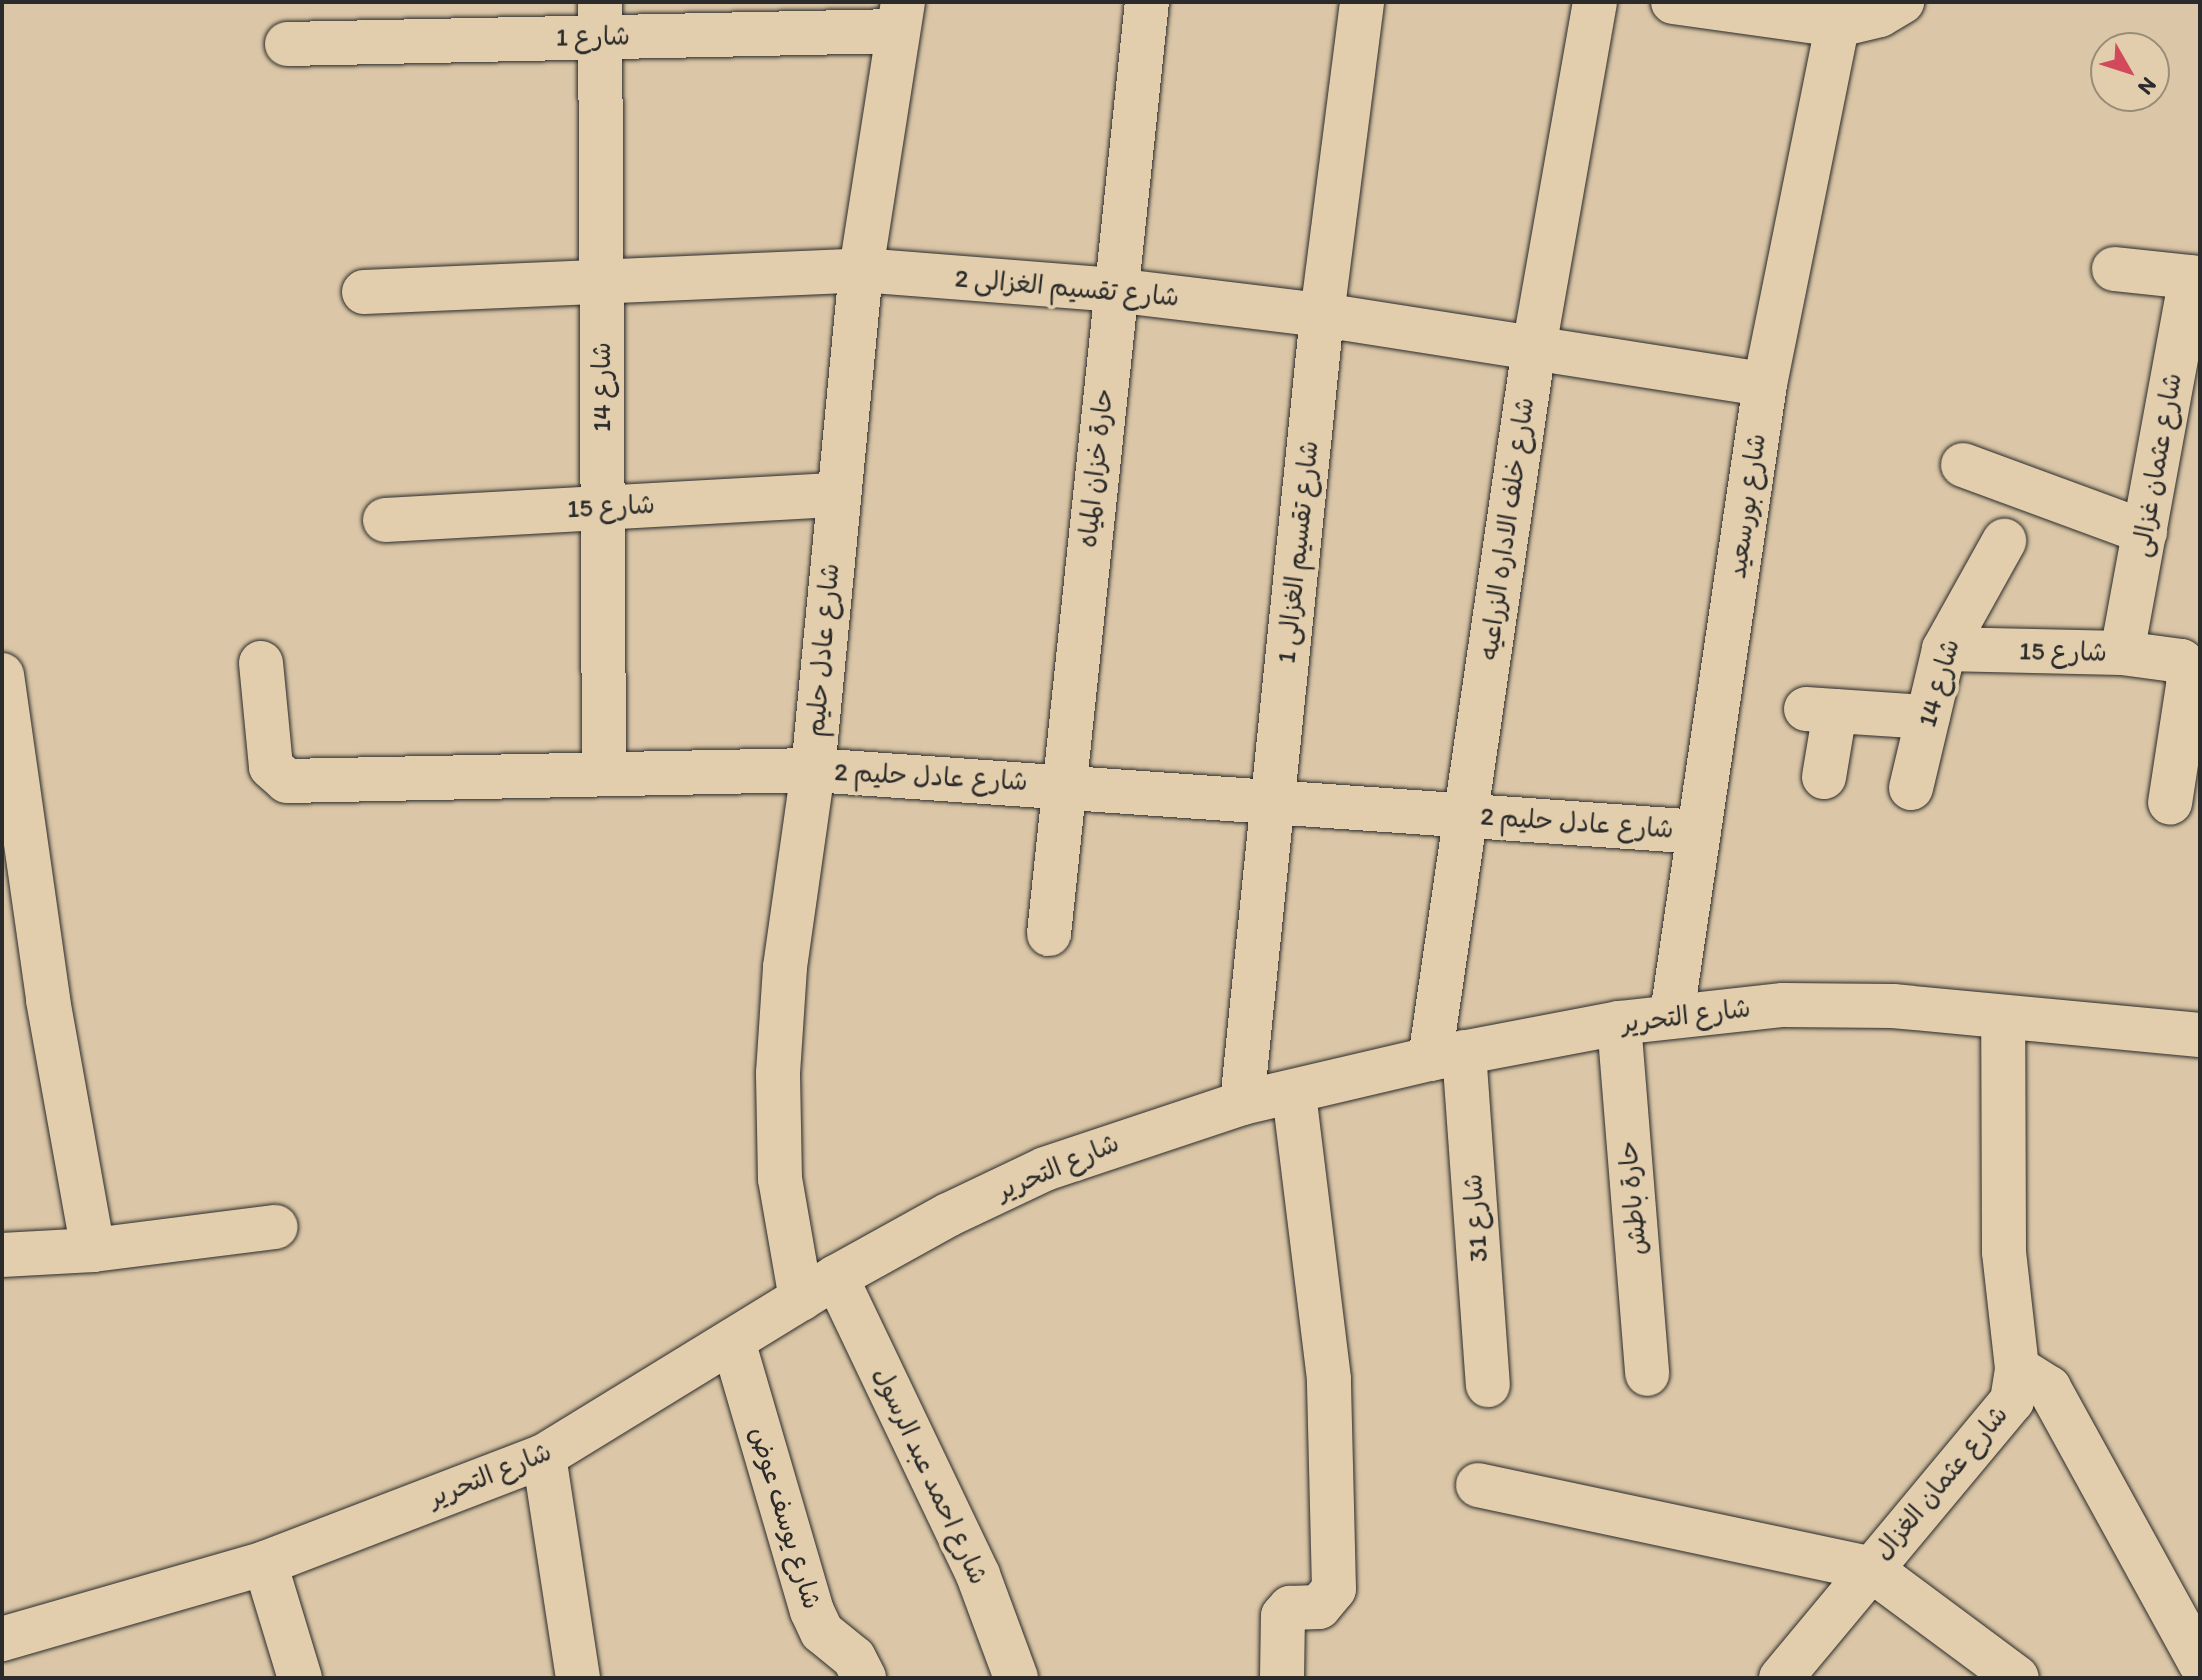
<!DOCTYPE html>
<html>
<head>
<meta charset="utf-8">
<style>
  body { margin:0 }
  #map { position:relative; width:2202px; height:1680px; overflow:hidden; background:#dbc7a7; font-family:Itim,"Playpen Sans Arabic",sans-serif }
  div>[style] { position:absolute }
  .roads { filter:drop-shadow(0 0 2px #2b2b2b) drop-shadow(0 0 2px #2b2b2b) }
  .minor>* { height:44px; margin:-22px; padding:0 22px; transform-origin:22px; border-radius:22px; background:#e2ceac }
  span { translate:-50% -50%; white-space:nowrap; text-align:center; line-height:1.15; -webkit-text-stroke:8px #e2ceac; paint-order:stroke }
  .street-label { font-size:26px; color:#2b2b2b }
  .frame { position:absolute; inset:0; border:4px solid #2b2b2b; pointer-events:none }
  .north { position:absolute; left:2090px; top:32px; width:80px; height:80px; box-sizing:border-box; background:#e2ceac; border:2px solid #998d78; border-radius:50%; rotate:129deg; font-size:22px; font-weight:700; line-height:32px; text-align:center; color:#2b2b2b }
  .north::after { content:''; display:block; margin:auto; width:28px; height:36px; background:#d1495b; clip-path:polygon(50% 0,100% 100%,50% 72%,0 100%) }
</style>
</head>
<body>
<div id="map">
  <div class="roads">
    <div class="minor">
      <i style="left:600px;top:2px;width:769px;rotate:89.7deg"></i>
      <i style="left:1673px;top:2px;width:168px;rotate:7.9deg"></i>
      <i style="left:1839px;top:25px;width:42px;rotate:-13.7deg"></i>
      <i style="left:1880px;top:15px;width:26px;rotate:-31deg"></i>
      <i style="left:287px;top:44px;width:611px;rotate:-1.22deg"></i>
      <i style="left:2114px;top:269px;width:86px;rotate:6deg"></i>
      <i style="left:364px;top:292px;width:497px;rotate:-2.5deg"></i>
      <i style="left:861px;top:270px;width:254px;rotate:4.5deg"></i>
      <i style="left:1114px;top:290px;width:209px;rotate:6.9deg"></i>
      <i style="left:1322px;top:315px;width:448px;rotate:8.9deg"></i>
      <i style="left:1963px;top:465px;width:194px;rotate:20.2deg"></i>
      <i style="left:385px;top:520px;width:453px;rotate:-3.2deg"></i>
      <i style="left:1944px;top:649px;width:178px;rotate:1.3deg"></i>
      <i style="left:2122px;top:653px;width:60px;rotate:7.7deg"></i>
      <i style="left:2181px;top:661px;width:20px;rotate:66deg"></i>
      <i style="left:2189px;top:679px;width:125px;rotate:98.7deg"></i>
      <i style="left:2122px;top:653px;width:382px;rotate:-79.6deg"></i>
      <i style="left:261px;top:663px;width:104px;rotate:84.5deg"></i>
      <i style="left:271px;top:767px;width:21px;rotate:41deg"></i>
      <i style="left:287px;top:781px;width:526px;rotate:-1.2deg"></i>
      <i style="left:813px;top:770px;width:888px;rotate:4deg"></i>
      <i style="left:2px;top:675px;width:328px;rotate:81.9deg"></i>
      <i style="left:48px;top:1000px;width:254px;rotate:79.8deg"></i>
      <i style="left:1806px;top:709px;width:122px;rotate:3.8deg"></i>
      <i style="left:1824px;top:777px;width:67px;rotate:-80.5deg"></i>
      <i style="left:1911px;top:788px;width:143px;rotate:-76.6deg"></i>
      <i style="left:1944px;top:649px;width:124px;rotate:-60.9deg"></i>
      <i style="left:1049px;top:934px;width:937px;rotate:-84deg"></i>
      <i style="left:1672px;top:1014px;width:637px;rotate:-81.6deg"></i>
      <i style="left:1765px;top:384px;width:390px;rotate:-78.6deg"></i>
      <i style="left:1619px;top:1023px;width:352px;rotate:85.4deg"></i>
      <i style="left:1464px;top:1052px;width:334px;rotate:85.9deg"></i>
      <i style="left:1430px;top:1059px;width:719px;rotate:-81.68deg"></i>
      <i style="left:1534px;top:348px;width:351px;rotate:-80deg"></i>
      <i style="left:1242px;top:1103px;width:792px;rotate:-84.2deg"></i>
      <i style="left:1322px;top:315px;width:316px;rotate:-82.7deg"></i>
      <i style="left:2px;top:1255px;width:91px;rotate:-3.1deg"></i>
      <i style="left:93px;top:1250px;width:184px;rotate:-7.2deg"></i>
      <i style="left:836px;top:1277px;width:330px;rotate:64.5deg"></i>
      <i style="left:978px;top:1575px;width:110px;rotate:69.7deg"></i>
      <i style="left:801px;top:1299px;width:122px;rotate:-99.9deg"></i>
      <i style="left:780px;top:1179px;width:106px;rotate:-91.1deg"></i>
      <i style="left:778px;top:1073px;width:106px;rotate:-86.2deg"></i>
      <i style="left:785px;top:967px;width:199px;rotate:-81.9deg"></i>
      <i style="left:813px;top:770px;width:502px;rotate:-84.52deg"></i>
      <i style="left:861px;top:270px;width:271px;rotate:-81.1deg"></i>
      <i style="left:733px;top:1341px;width:281px;rotate:73.7deg"></i>
      <i style="left:812px;top:1611px;width:23px;rotate:65deg"></i>
      <i style="left:822px;top:1632px;width:41px;rotate:39.1deg"></i>
      <i style="left:854px;top:1658px;width:22px;rotate:63deg"></i>
      <i style="left:2017px;top:1368px;width:38px;rotate:32deg"></i>
      <i style="left:2049px;top:1388px;width:314px;rotate:61.2deg"></i>
      <i style="left:544px;top:1456px;width:225px;rotate:81.3deg"></i>
      <i style="left:1478px;top:1485px;width:400px;rotate:12deg"></i>
      <i style="left:1869px;top:1568px;width:184px;rotate:36.6deg"></i>
      <i style="left:265px;top:1563px;width:120px;rotate:73.1deg"></i>
      <i style="left:2px;top:1639px;width:274px;rotate:-16.1deg"></i>
      <i style="left:265px;top:1563px;width:299px;rotate:-21deg"></i>
      <i style="left:544px;top:1456px;width:342px;rotate:-31.5deg"></i>
      <i style="left:836px;top:1277px;width:128px;rotate:-29deg"></i>
      <i style="left:948px;top:1215px;width:107px;rotate:-25.4deg"></i>
      <i style="left:1045px;top:1169px;width:208px;rotate:-18.5deg"></i>
      <i style="left:1242px;top:1103px;width:193px;rotate:-13.2deg"></i>
      <i style="left:1430px;top:1059px;width:192px;rotate:-10.8deg"></i>
      <i style="left:1619px;top:1023px;width:165px;rotate:-6.3deg"></i>
      <i style="left:1783px;top:1005px;width:110px;rotate:0.5deg"></i>
      <i style="left:1893px;top:1006px;width:308px;rotate:5.4deg"></i>
      <i style="left:1282px;top:1678px;width:62px;rotate:-89.1deg"></i>
      <i style="left:1283px;top:1616px;width:11px;rotate:-49deg"></i>
      <i style="left:1290px;top:1608px;width:29px;rotate:-2deg"></i>
      <i style="left:1319px;top:1607px;width:23px;rotate:-50deg"></i>
      <i style="left:1334px;top:1589px;width:210px;rotate:-91.4deg"></i>
      <i style="left:1329px;top:1379px;width:288px;rotate:-97deg"></i>
      <i style="left:1781px;top:1678px;width:361px;rotate:-50.2deg"></i>
      <i style="left:2012px;top:1401px;width:33px;rotate:-81deg"></i>
      <i style="left:2017px;top:1368px;width:117px;rotate:-96.4deg"></i>
      <i style="left:2004px;top:1252px;width:234px;rotate:-90.2deg"></i>
    </div>
  </div>
  <div class="street-label">
    <span style="left:593px;top:37px;rotate:-1deg">شارع 1</span>
    <span style="left:1067px;top:288px;rotate:5deg">شارع تقسيم الغزالى 2</span>
    <span style="left:602px;top:387px;rotate:-90deg">شارع 14</span>
    <span style="left:2157px;top:465px;rotate:-80deg">شارع عثمان غزالى</span>
    <span style="left:1096px;top:468px;rotate:-84deg">حارة خزان المياه</span>
    <span style="left:1747px;top:506px;rotate:-82deg">شارع بورسعيد</span>
    <span style="left:611px;top:507px;rotate:-3deg">شارع 15</span>
    <span style="left:1507px;top:529px;rotate:-82deg">شارع خلف الاداره الزراعيه</span>
    <span style="left:1298px;top:552px;rotate:-84deg">شارع تقسيم الغزالى 1</span>
    <span style="left:823px;top:650px;rotate:-85deg">شارع عادل حليم</span>
    <span style="left:2063px;top:652px;rotate:1deg">شارع 15</span>
    <span style="left:1939px;top:683px;rotate:-74deg">شارع 14</span>
    <span style="left:931px;top:777px;rotate:3deg">شارع عادل حليم 2</span>
    <span style="left:1577px;top:823px;rotate:4deg">شارع عادل حليم 2</span>
    <span style="left:1686px;top:1016px;rotate:-7deg">شارع التحرير</span>
    <span style="left:1058px;top:1167px;rotate:-23deg">شارع التحرير</span>
    <span style="left:1633px;top:1198px;rotate:-95deg">حارة باطش</span>
    <span style="left:1476px;top:1218px;rotate:-94deg">شارع 31</span>
    <span style="left:490px;top:1475px;rotate:-22deg">شارع التحرير</span>
    <span style="left:930px;top:1476px;rotate:65deg">شارع احمد عبد الرسول</span>
    <span style="left:1941px;top:1483px;rotate:-50deg">شارع عثمان الغزال</span>
    <span style="left:785px;top:1518px;rotate:73deg">شارع يوسف عوض</span>
  </div>
  <div class="frame"></div>
  <div class="north">N</div>
</div>
</body>
</html>
